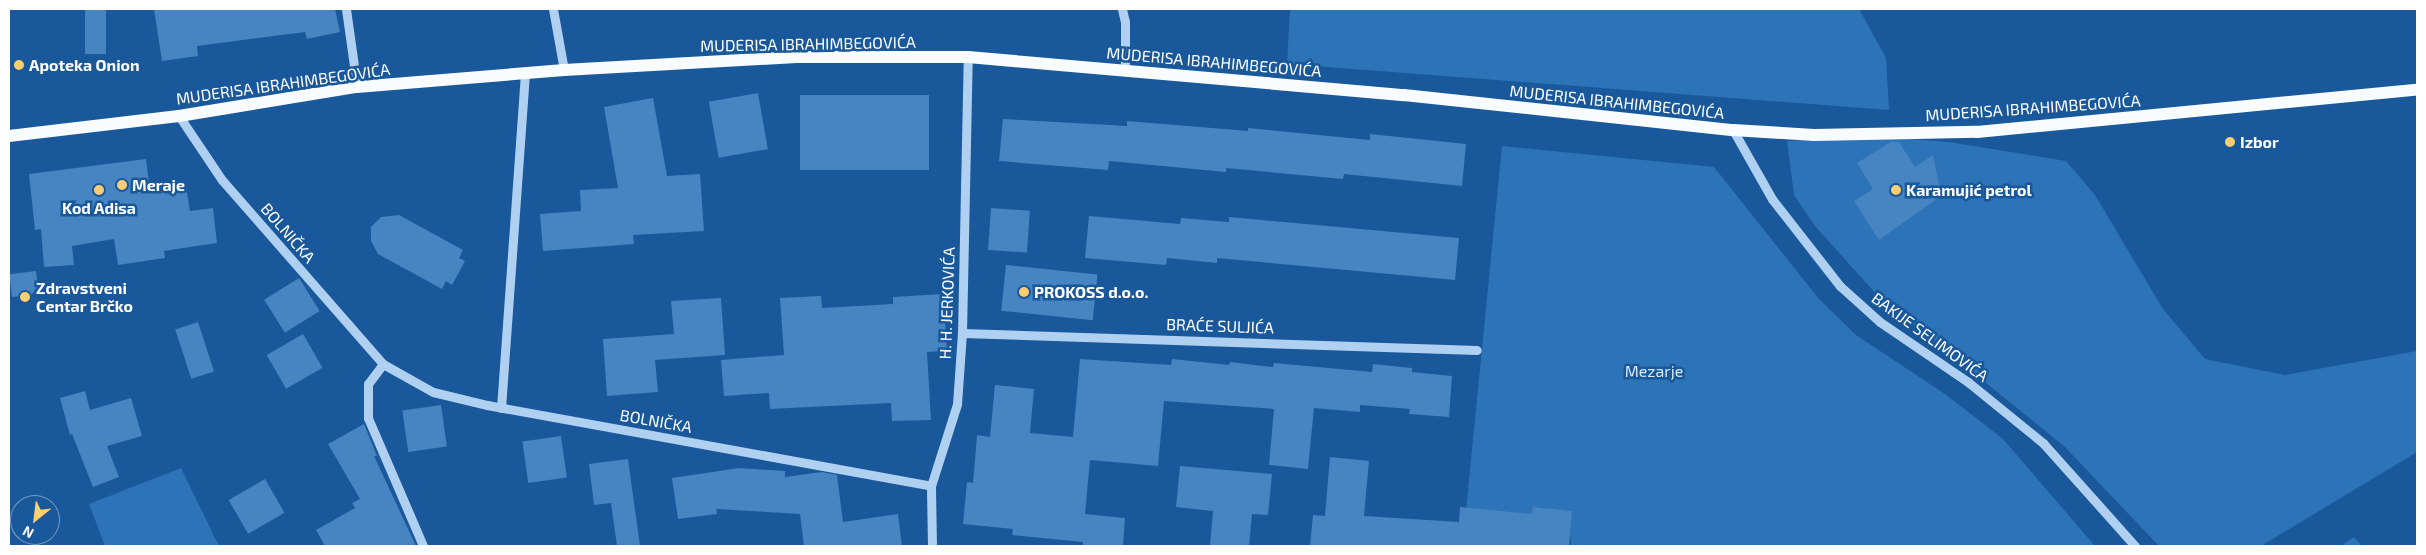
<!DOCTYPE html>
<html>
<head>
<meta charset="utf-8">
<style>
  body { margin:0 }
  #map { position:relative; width:2426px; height:555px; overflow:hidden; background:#19589a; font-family:"Exo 2",sans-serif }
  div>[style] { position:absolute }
  .green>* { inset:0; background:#2d73b7 }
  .building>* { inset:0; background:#4684c2; transform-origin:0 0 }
  .minor>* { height:9px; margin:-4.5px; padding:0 4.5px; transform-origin:4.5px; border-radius:4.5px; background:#afd0f1 }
  .major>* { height:12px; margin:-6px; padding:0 6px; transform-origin:6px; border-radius:6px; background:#f9fcff }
  .dots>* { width:14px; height:14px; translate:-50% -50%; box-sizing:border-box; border:2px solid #19589a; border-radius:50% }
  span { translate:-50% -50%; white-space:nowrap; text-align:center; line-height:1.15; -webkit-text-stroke:5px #19589a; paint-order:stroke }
  .street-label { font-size:16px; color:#fff }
  .poi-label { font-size:16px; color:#fff; font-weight:700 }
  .left { translate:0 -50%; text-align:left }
  .park-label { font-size:16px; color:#d7e9fc }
  .frame { position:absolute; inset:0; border:10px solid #fff; pointer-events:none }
  .north { position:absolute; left:10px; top:495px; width:50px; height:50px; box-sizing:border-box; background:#19589a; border:1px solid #759bc2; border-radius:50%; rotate:209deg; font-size:14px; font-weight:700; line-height:20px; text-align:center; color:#fff }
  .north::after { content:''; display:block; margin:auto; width:18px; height:22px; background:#ffce6f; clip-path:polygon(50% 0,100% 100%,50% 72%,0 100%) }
</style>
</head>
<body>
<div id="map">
  <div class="green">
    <i style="clip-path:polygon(1290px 9px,1859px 9px,1886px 58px,1889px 110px,1287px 64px)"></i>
    <i style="clip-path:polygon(1897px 138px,1949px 142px,2066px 161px,2095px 195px,2163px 309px,2205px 359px,2285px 375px,2417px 351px,2417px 452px,2261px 546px,2159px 546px,2064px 446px,1877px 295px,1815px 226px,1794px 195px,1787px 141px)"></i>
    <i style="clip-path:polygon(1502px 146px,1714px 167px,1819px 299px,1856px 335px,1945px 394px,2003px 439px,2095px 546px,1571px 546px,1571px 537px,1464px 531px)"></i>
    <i style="clip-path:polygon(181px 468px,219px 546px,105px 546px,89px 504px)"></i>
    <i style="clip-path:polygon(2354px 537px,2362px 546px,2341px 546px)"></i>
  </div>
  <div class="building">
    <i style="left:85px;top:9px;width:21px;height:45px"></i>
    <i style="clip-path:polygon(154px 9px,335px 9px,340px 32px,307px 39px,305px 32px,197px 46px,198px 56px,162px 61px)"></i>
    <i style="left:758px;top:93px;width:57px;height:50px;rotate:80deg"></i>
    <i style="left:800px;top:95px;width:129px;height:75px"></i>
    <i style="clip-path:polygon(653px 98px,667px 176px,700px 174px,704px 231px,633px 235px,634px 244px,543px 251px,540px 214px,581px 211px,580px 190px,618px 188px,604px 107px)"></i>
    <i style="clip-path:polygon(1003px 119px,1127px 126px,1127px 121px,1248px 131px,1248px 128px,1370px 140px,1370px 134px,1466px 144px,1462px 186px,1344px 174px,1343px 179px,1226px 168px,1226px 172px,1109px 161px,1108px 170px,999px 161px)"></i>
    <i style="clip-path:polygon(1891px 142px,1899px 142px,1915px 167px,1933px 155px,1941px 196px,1879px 240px,1854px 201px,1873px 189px,1857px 163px)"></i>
    <i style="clip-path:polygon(146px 159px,150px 191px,186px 186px,190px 211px,213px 208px,217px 243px,164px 251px,165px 258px,118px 265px,114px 239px,72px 246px,74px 265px,44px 267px,41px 229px,35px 230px,29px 174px)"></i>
    <i style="left:991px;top:208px;width:39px;height:42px;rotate:4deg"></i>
    <i style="clip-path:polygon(399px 215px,463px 250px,459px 258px,465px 261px,452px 285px,446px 281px,442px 289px,378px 254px,371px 241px,371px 227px,381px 217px)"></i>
    <i style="clip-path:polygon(1089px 216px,1180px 224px,1181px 218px,1229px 222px,1229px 217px,1459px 238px,1455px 280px,1217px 258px,1217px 263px,1167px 258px,1166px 265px,1085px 258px)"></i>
    <i style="left:1006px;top:265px;width:92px;height:46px;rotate:6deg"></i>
    <i style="left:36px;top:271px;width:23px;height:27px;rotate:83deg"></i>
    <i style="left:299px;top:278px;width:39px;height:41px;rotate:58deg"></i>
    <i style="clip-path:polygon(943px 294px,947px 351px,927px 352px,931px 420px,892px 421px,891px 403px,770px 409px,769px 393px,724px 396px,721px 360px,784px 355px,780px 298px,821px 296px,822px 308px,893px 304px,893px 297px)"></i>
    <i style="clip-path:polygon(721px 298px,725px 355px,655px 360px,658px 392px,607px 396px,603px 339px,674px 334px,671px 301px)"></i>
    <i style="left:198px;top:322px;width:52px;height:24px;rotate:72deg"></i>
    <i style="left:303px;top:334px;width:39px;height:42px;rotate:60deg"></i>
    <i style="clip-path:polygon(1080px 359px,1171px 365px,1172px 359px,1229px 365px,1230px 362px,1273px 367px,1274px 363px,1372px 372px,1373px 364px,1412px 368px,1412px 372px,1452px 376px,1449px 417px,1409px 414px,1410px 409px,1360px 405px,1360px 412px,1314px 408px,1308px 469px,1269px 465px,1274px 409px,1164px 401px,1158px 466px,1090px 460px,1085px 514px,1125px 518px,1123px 546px,1083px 546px,1083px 542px,1012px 535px,1013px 529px,963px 524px,967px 482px,973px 483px,977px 435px,990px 437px,995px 385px,1034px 389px,1030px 433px,1073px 437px)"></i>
    <i style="clip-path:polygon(85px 391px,90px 410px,131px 398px,142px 436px,107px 446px,119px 477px,93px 487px,72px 434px,70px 435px,60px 398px)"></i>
    <i style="left:441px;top:405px;width:42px;height:39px;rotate:82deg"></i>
    <i style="clip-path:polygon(364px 424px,377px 456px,374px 456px,416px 546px,325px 546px,316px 530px,355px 508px,352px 503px,360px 499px,328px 444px)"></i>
    <i style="left:561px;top:436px;width:42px;height:39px;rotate:82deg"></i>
    <i style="clip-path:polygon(1330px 457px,1369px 461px,1364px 516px,1459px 522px,1460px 507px,1532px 514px,1533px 507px,1572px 511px,1569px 546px,1310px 546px,1313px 515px,1325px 516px)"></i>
    <i style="clip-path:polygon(628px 459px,640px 546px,617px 546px,611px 503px,594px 505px,589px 464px)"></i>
    <i style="clip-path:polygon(1180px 466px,1272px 474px,1268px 515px,1252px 514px,1249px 546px,1210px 546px,1213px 511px,1176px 507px)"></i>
    <i style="clip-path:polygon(739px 468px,785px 471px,785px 477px,822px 472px,837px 475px,843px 522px,898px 514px,902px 546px,804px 546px,800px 514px,716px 509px,717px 514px,678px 519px,672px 478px)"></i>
    <i style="left:265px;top:479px;width:39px;height:42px;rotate:60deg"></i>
  </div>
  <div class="minor">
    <i style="left:346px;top:9px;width:79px;rotate:82deg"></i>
    <i style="left:553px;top:9px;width:62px;rotate:79.8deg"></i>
    <i style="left:1122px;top:9px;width:13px;rotate:77deg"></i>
    <i style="left:1125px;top:22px;width:48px;rotate:90deg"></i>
    <i style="left:179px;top:116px;width:77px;rotate:56.1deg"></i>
    <i style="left:222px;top:180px;width:244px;rotate:48.8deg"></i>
    <i style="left:383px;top:364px;width:57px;rotate:29.2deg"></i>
    <i style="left:433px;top:392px;width:56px;rotate:13.5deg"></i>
    <i style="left:487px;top:405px;width:451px;rotate:10.3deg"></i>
    <i style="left:1733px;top:130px;width:79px;rotate:60.5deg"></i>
    <i style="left:1772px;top:199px;width:110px;rotate:52deg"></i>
    <i style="left:1840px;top:286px;width:54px;rotate:42deg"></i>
    <i style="left:1880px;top:322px;width:107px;rotate:34.3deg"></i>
    <i style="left:1968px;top:382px;width:97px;rotate:39.1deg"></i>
    <i style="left:2043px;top:443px;width:138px;rotate:48.2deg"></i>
    <i style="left:962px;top:333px;width:515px;rotate:1.89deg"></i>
    <i style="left:383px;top:364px;width:25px;rotate:127deg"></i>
    <i style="left:368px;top:384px;width:34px;rotate:90deg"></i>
    <i style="left:368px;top:418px;width:139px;rotate:66.7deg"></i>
    <i style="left:501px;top:408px;width:335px;rotate:-85.9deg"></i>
    <i style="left:932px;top:546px;width:60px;rotate:-91deg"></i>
    <i style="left:931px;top:486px;width:86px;rotate:-72.4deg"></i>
    <i style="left:957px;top:404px;width:71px;rotate:-86deg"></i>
    <i style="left:962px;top:333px;width:276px;rotate:-88.8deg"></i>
  </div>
  <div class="major">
    <i style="left:9px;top:136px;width:171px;rotate:-6.7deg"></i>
    <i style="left:179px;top:116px;width:180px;rotate:-9.3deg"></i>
    <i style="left:357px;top:87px;width:208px;rotate:-4.7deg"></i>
    <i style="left:564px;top:70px;width:233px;rotate:-3.2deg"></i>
    <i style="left:797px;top:57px;width:171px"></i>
    <i style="left:968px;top:57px;width:438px;rotate:5deg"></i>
    <i style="left:1404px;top:95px;width:331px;rotate:6.1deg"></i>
    <i style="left:1733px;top:130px;width:81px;rotate:3.5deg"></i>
    <i style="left:1814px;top:135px;width:163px;rotate:-1.1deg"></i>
    <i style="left:1977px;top:132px;width:442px;rotate:-5.5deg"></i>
  </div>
  <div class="dots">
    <i style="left:19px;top:65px;background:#ffce6f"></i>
    <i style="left:2230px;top:142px;background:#ffce6f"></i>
    <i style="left:122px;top:185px;background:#ffce6f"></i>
    <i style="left:99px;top:190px;background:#ffce6f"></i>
    <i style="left:1896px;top:190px;background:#ffce6f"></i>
    <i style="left:1024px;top:292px;background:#ffce6f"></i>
    <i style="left:25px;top:297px;background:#ffce6f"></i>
  </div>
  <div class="street-label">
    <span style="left:808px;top:44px;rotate:-1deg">MUDERISA IBRAHIMBEGOVIĆA</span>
    <span style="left:1214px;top:62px;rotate:5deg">MUDERISA IBRAHIMBEGOVIĆA</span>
    <span style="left:283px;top:84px;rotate:-8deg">MUDERISA IBRAHIMBEGOVIĆA</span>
    <span style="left:1617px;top:102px;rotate:6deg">MUDERISA IBRAHIMBEGOVIĆA</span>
    <span style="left:2033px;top:108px;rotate:-4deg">MUDERISA IBRAHIMBEGOVIĆA</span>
    <span style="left:288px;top:233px;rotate:49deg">BOLNIČKA</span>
    <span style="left:947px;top:303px;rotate:-88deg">H. H. JERKOVIĆA</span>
    <span style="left:1220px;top:326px;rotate:2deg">BRAĆE SULJIĆA</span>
    <span style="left:1930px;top:337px;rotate:36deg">BAKIJE SELIMOVIĆA</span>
    <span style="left:656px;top:421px;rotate:10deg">BOLNIČKA</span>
  </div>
  <div class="poi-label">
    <span class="left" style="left:29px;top:65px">Apoteka Onion</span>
    <span class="left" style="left:2240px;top:142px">Izbor</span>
    <span class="left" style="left:132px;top:185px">Meraje</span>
    <span class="left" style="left:1906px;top:190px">Karamujić petrol</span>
    <span style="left:99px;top:208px">Kod Adisa</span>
    <span class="left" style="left:36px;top:297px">Zdravstveni<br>Centar Brčko</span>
    <span class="left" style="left:1034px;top:292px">PROKOSS d.o.o.</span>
  </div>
  <div class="park-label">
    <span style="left:1654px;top:371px">Mezarje</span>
  </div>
  <div class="frame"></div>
  <div class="north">N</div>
</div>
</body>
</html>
